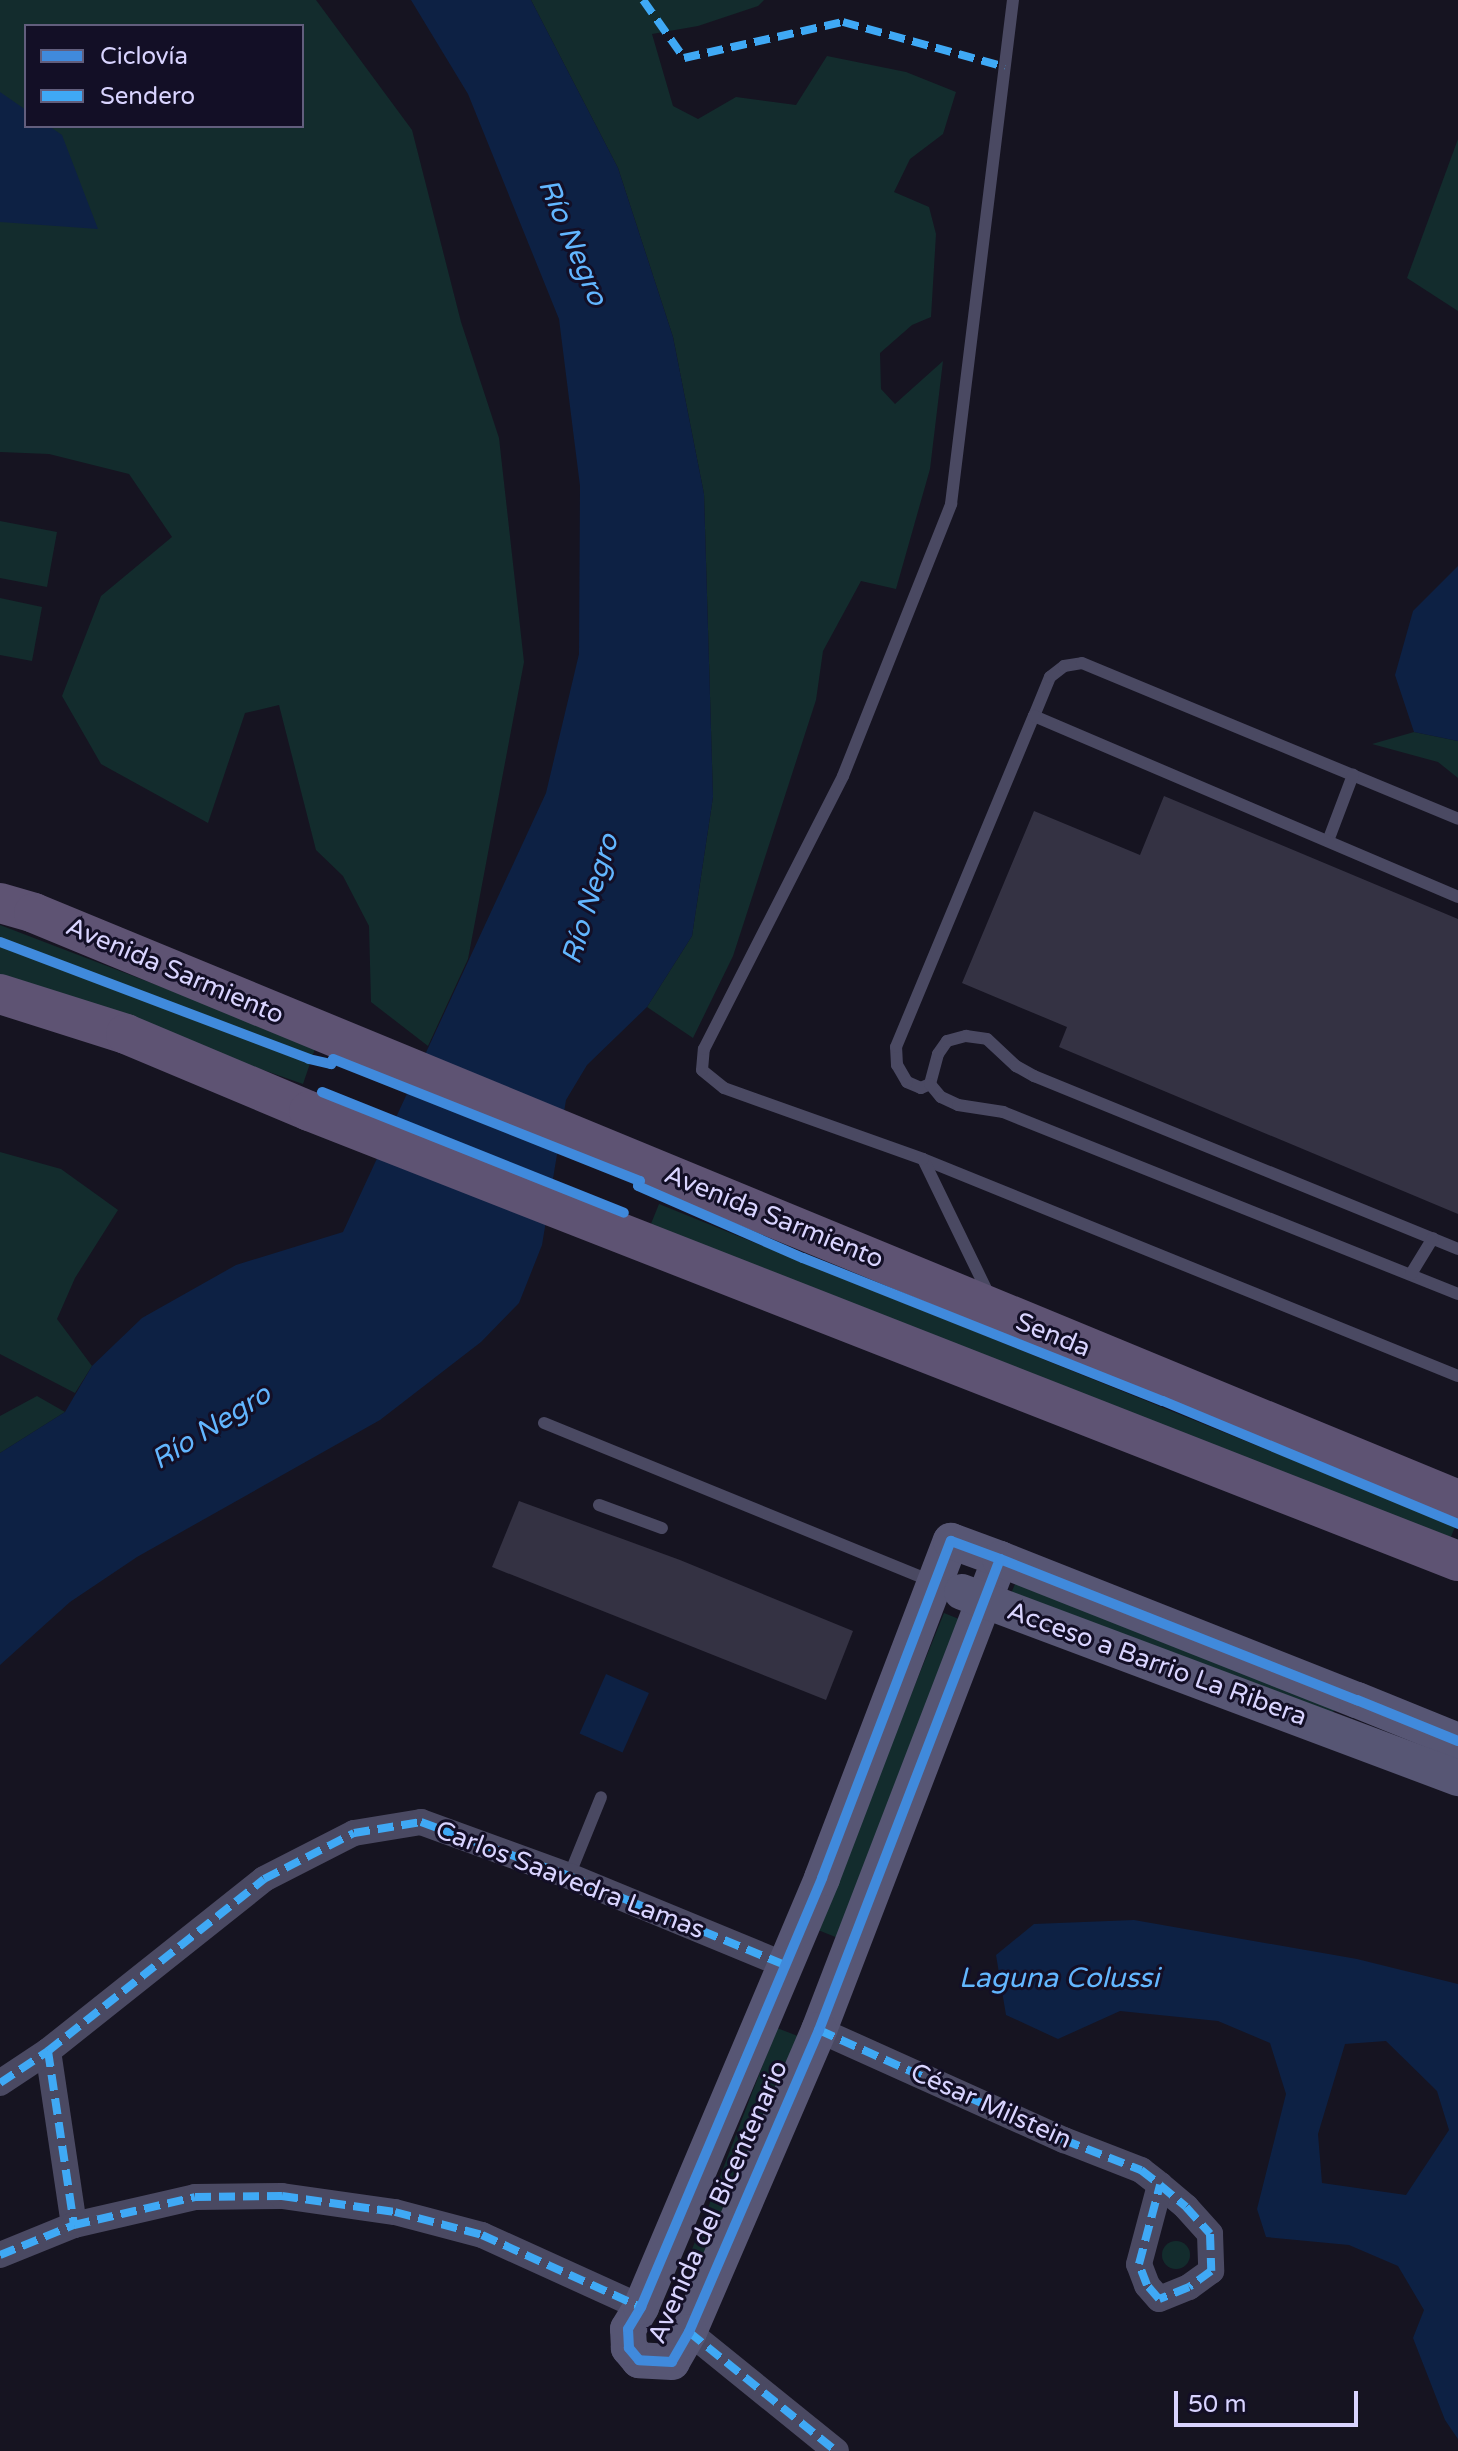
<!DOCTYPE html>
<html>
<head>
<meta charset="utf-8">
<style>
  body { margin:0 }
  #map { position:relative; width:1458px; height:2451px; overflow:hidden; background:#161421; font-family:"Varela Round",sans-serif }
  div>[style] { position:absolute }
  .green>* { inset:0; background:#132c2d; transform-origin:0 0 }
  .round { border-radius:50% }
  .water>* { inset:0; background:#0d2144; transform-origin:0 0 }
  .building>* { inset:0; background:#343243 }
  .lane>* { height:12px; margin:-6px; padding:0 6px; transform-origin:6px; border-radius:6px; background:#4a4962 }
  .street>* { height:26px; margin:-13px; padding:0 13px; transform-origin:13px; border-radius:13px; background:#4a4962 }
  .secondary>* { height:36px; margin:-18px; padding:0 18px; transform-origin:18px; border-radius:18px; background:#575674 }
  .primary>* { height:40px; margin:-20px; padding:0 20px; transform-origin:20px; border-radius:20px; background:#5e5373 }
  .quiet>* { height:8px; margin-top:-4px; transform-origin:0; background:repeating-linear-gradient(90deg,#3fa9f5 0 16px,transparent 0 24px) }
  .cycleway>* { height:10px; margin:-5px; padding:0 5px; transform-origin:5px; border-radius:5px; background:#408adc }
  span { translate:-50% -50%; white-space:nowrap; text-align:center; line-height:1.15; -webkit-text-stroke:6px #130f26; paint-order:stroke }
  .street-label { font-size:26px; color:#d9d4ff }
  .water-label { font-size:28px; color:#62b6ff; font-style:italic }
  .legend { position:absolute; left:24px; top:24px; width:280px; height:104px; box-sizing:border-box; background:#130f26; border:2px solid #625e7d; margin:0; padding:10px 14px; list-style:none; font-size:24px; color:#d9d4ff }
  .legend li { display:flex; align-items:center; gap:16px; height:40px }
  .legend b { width:40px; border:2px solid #625e7d }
  .scale { position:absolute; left:1174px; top:2391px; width:184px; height:36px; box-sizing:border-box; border:4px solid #d9d4ff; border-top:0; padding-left:10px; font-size:24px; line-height:28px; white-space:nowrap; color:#d9d4ff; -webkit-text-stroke:6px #130f26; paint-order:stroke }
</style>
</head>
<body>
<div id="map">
  <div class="green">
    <i style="clip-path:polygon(evenodd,0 0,316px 0,412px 130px,461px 322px,499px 438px,524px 662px,468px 959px,428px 1046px,371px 1002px,369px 926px,343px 876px,316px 850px,279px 705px,245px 713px,208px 823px,101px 764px,62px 696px,101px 596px,172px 537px,129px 474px,49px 454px,0 452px,0 0,26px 26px,302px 26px,302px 126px,26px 126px,26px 26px)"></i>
    <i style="clip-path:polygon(531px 0,764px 0,758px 6px,698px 26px,652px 34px,673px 106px,698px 119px,736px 97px,796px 105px,827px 56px,906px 72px,956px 92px,943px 134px,910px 159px,894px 192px,929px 207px,936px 234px,931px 317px,912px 325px,880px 353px,881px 389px,895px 404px,943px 361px,930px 469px,896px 589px,861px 581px,823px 651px,816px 700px,733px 956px,693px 1038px,647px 1007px,692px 936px,713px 797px,704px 494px,673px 337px,618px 168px)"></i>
    <i style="clip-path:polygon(1458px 139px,1458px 311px,1407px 278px)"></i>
    <i style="clip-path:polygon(0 521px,57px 532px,47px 587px,0 578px)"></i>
    <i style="clip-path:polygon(0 598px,42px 607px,32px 661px,0 655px)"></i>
    <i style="clip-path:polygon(1414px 732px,1458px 741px,1458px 778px,1438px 762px,1372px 744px)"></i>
    <i style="clip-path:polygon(0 925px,316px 1046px,303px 1084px,0 977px)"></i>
    <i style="clip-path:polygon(0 1152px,61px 1169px,118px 1210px,75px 1278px,57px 1319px,92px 1366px,75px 1393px,0 1354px)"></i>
    <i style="left:659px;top:1204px;width:859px;height:27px;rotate:22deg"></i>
    <i style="clip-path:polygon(37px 1396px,65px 1412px,0 1453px,0 1416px)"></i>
    <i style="clip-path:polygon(1019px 1575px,1338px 1701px,1332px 1715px,1009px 1598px)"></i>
    <i style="left:944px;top:1613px;width:22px;height:341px;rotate:22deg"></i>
    <i style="left:777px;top:2028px;width:25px;height:249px;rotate:21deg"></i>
    <i class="round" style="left:1162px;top:2241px;width:28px;height:28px"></i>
  </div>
  <div class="water">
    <i style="clip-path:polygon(411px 0,531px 0,618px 168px,673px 337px,704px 494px,713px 797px,692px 936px,647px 1007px,587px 1065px,566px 1100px,542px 1245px,519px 1303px,481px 1342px,380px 1420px,137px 1557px,70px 1602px,0 1665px,0 1453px,65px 1412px,92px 1366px,142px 1318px,236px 1265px,343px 1232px,546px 793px,579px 654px,580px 486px,559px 319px,468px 94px)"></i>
    <i style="clip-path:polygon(0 92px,26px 110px,26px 126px,49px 126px,62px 135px,98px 229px,0 222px)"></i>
    <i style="clip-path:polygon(1458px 566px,1458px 741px,1414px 732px,1395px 675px,1413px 611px)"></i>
    <i style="left:606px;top:1674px;width:47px;height:65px;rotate:24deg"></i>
    <i style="clip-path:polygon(evenodd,1134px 1920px,1357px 1959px,1458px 1984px,1458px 2439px,1445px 2420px,1413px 2338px,1424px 2310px,1398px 2266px,1349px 2245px,1266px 2237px,1257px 2209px,1286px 2094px,1270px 2043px,1218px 2021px,1120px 2011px,1058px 2039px,1006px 2015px,996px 1955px,1034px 1924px,1134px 1920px,1386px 2041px,1437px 2091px,1449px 2130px,1406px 2195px,1322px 2183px,1318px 2134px,1345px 2044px,1386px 2041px)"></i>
  </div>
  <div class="building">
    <i style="clip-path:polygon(1164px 796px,1458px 919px,1458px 1214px,1059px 1047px,1067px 1027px,962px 983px,1034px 811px,1140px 855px)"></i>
    <i style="clip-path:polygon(519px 1501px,680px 1560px,853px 1631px,826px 1700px,492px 1567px)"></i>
  </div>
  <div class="lane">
    <i style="left:1034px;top:716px;width:42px;rotate:-67.7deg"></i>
    <i style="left:1050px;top:677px;width:18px;rotate:-38deg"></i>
    <i style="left:1064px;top:666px;width:18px;rotate:-9deg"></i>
    <i style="left:1082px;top:663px;width:407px;rotate:22.5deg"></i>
    <i style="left:1328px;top:841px;width:71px;rotate:-69.3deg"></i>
    <i style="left:930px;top:1084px;width:10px;rotate:156deg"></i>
    <i style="left:921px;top:1088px;width:15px;rotate:-157deg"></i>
    <i style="left:907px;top:1082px;width:20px;rotate:-120deg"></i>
    <i style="left:897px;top:1065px;width:18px;rotate:-93deg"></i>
    <i style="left:896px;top:1047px;width:359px;rotate:-67.4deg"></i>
    <i style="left:1034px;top:716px;width:461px;rotate:23.1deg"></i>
    <i style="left:930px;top:1084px;width:31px;rotate:-75deg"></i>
    <i style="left:938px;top:1054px;width:16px;rotate:-55deg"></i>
    <i style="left:947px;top:1041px;width:20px;rotate:-15deg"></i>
    <i style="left:966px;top:1036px;width:21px;rotate:8deg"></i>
    <i style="left:987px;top:1039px;width:40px;rotate:43deg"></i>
    <i style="left:1016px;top:1066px;width:21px;rotate:29deg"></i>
    <i style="left:1034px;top:1076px;width:458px;rotate:22.2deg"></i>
    <i style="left:930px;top:1084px;width:17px;rotate:50deg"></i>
    <i style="left:941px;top:1097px;width:19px;rotate:25deg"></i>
    <i style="left:958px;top:1105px;width:46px;rotate:8.8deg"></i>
    <i style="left:1003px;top:1112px;width:490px;rotate:21.8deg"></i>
    <i style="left:923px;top:1159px;width:577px;rotate:22.08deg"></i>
    <i style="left:1411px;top:1274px;width:42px;rotate:-58.6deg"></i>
    <i style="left:989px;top:1295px;width:151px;rotate:-115.9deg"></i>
    <i style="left:923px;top:1159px;width:211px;rotate:-160.4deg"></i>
    <i style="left:724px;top:1088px;width:28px;rotate:-141deg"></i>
    <i style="left:702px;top:1070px;width:21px;rotate:-85deg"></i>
    <i style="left:704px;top:1049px;width:306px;rotate:-63deg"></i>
    <i style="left:843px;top:776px;width:293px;rotate:-68.3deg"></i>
    <i style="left:951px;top:504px;width:508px;rotate:-82.99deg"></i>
    <i style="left:544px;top:1423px;width:421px;rotate:22.2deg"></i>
    <i style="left:599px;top:1505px;width:67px;rotate:20.1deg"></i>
    <i style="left:569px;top:1876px;width:85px;rotate:-67.9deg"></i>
  </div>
  <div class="street">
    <i style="left:819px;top:2030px;width:269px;rotate:24.2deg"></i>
    <i style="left:1064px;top:2140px;width:83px;rotate:21.3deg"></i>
    <i style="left:1141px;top:2170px;width:24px;rotate:38deg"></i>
    <i style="left:1160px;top:2185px;width:34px;rotate:40deg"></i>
    <i style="left:1186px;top:2207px;width:36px;rotate:48deg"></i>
    <i style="left:1210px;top:2234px;width:37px;rotate:88deg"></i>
    <i style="left:1211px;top:2271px;width:27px;rotate:144deg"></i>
    <i style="left:1189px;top:2287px;width:32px;rotate:158deg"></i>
    <i style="left:1159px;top:2299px;width:18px;rotate:-131deg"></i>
    <i style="left:1147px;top:2285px;width:22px;rotate:-111deg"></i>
    <i style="left:1139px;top:2264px;width:82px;rotate:-75.1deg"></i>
    <i style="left:48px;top:2051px;width:176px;rotate:81.5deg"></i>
    <i style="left:0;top:2083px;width:58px;rotate:-33.7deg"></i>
    <i style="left:48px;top:2051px;width:276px;rotate:-38.5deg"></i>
    <i style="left:264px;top:1879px;width:101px;rotate:-27.1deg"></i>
    <i style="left:354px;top:1833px;width:68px;rotate:-9.3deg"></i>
    <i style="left:421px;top:1822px;width:158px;rotate:20deg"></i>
    <i style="left:569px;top:1876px;width:234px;rotate:22.4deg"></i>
    <i style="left:0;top:2255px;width:80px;rotate:-22.1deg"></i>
    <i style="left:74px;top:2225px;width:124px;rotate:-13deg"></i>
    <i style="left:195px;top:2197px;width:87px;rotate:-0.7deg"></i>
    <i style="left:282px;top:2196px;width:114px;rotate:8.1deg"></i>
    <i style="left:395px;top:2212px;width:90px;rotate:14.8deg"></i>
    <i style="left:482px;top:2235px;width:175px;rotate:24.4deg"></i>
    <i style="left:689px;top:2332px;width:189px;rotate:39deg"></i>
  </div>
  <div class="secondary">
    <i style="left:1000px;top:1559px;width:505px;rotate:111.02deg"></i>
    <i style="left:819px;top:2030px;width:329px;rotate:113.3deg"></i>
    <i style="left:689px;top:2332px;width:34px;rotate:120deg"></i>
    <i style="left:672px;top:2362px;width:33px;rotate:-177deg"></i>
    <i style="left:639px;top:2360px;width:16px;rotate:-130deg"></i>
    <i style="left:629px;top:2348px;width:19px;rotate:-93deg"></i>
    <i style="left:628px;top:2329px;width:26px;rotate:-59deg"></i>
    <i style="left:641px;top:2307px;width:466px;rotate:-67.1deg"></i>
    <i style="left:822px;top:1878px;width:361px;rotate:-69.1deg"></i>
    <i style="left:951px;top:1541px;width:52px;rotate:20.2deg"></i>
    <i style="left:1000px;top:1559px;width:384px;rotate:21.6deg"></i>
    <i style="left:1357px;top:1700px;width:109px;rotate:22.1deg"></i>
    <i style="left:962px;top:1592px;width:530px;rotate:20.56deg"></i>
  </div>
  <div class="primary">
    <i style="left:0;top:903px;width:35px;rotate:16deg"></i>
    <i style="left:34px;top:913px;width:1540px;rotate:22.4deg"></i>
    <i style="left:0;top:994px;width:132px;rotate:17.6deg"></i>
    <i style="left:126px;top:1034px;width:199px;rotate:22.8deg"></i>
    <i style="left:309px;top:1111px;width:1234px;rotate:21.39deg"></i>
  </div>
  <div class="quiet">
    <i style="left:643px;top:0;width:71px;rotate:54.7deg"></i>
    <i style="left:684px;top:58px;width:163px;rotate:-12.8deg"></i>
    <i style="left:843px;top:22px;width:168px;rotate:15.5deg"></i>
    <i style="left:819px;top:2030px;width:269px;rotate:24.2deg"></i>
    <i style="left:1064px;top:2140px;width:83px;rotate:21.3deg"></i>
    <i style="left:1141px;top:2170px;width:24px;rotate:38deg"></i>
    <i style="left:1160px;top:2185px;width:34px;rotate:40deg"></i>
    <i style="left:1186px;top:2207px;width:36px;rotate:48deg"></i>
    <i style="left:1210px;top:2234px;width:37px;rotate:88deg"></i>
    <i style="left:1211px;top:2271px;width:27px;rotate:144deg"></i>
    <i style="left:1189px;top:2287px;width:32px;rotate:158deg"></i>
    <i style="left:1159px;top:2299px;width:18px;rotate:-131deg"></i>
    <i style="left:1147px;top:2285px;width:22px;rotate:-111deg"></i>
    <i style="left:1139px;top:2264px;width:82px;rotate:-75.1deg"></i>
    <i style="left:48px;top:2051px;width:176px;rotate:81.5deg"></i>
    <i style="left:0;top:2083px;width:58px;rotate:-33.7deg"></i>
    <i style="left:48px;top:2051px;width:276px;rotate:-38.5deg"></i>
    <i style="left:264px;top:1879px;width:101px;rotate:-27.1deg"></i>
    <i style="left:354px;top:1833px;width:68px;rotate:-9.3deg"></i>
    <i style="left:421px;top:1822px;width:158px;rotate:20deg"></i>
    <i style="left:569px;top:1876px;width:234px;rotate:22.4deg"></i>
    <i style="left:0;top:2255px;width:80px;rotate:-22.1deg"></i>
    <i style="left:74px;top:2225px;width:124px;rotate:-13deg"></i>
    <i style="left:195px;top:2197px;width:87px;rotate:-0.7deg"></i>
    <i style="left:282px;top:2196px;width:114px;rotate:8.1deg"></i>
    <i style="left:395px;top:2212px;width:90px;rotate:14.8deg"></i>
    <i style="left:482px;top:2235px;width:175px;rotate:24.4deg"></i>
    <i style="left:689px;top:2332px;width:189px;rotate:39deg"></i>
  </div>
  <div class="cycleway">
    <i style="left:0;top:942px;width:330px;rotate:20.7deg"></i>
    <i style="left:309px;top:1059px;width:23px;rotate:13deg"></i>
    <i style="left:331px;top:1064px;width:5px;rotate:-68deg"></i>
    <i style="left:333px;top:1059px;width:330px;rotate:21.7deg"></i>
    <i style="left:640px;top:1181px;width:5px;rotate:112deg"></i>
    <i style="left:638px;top:1186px;width:180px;rotate:23.6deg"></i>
    <i style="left:803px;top:1258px;width:387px;rotate:21.7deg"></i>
    <i style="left:1163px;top:1401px;width:320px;rotate:22.6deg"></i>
    <i style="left:322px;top:1092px;width:325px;rotate:21.8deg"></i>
    <i style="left:1000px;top:1559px;width:505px;rotate:111.02deg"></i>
    <i style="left:819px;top:2030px;width:329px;rotate:113.3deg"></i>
    <i style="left:689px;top:2332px;width:34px;rotate:120deg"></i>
    <i style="left:672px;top:2362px;width:33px;rotate:-177deg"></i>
    <i style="left:639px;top:2360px;width:16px;rotate:-130deg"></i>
    <i style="left:629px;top:2348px;width:19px;rotate:-93deg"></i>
    <i style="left:628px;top:2329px;width:26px;rotate:-59deg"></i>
    <i style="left:641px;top:2307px;width:466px;rotate:-67.1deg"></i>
    <i style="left:822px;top:1878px;width:361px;rotate:-69.1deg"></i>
    <i style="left:951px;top:1541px;width:52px;rotate:20.2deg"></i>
    <i style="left:1000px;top:1559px;width:384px;rotate:21.6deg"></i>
    <i style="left:1357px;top:1700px;width:109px;rotate:22.1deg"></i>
  </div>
  <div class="street-label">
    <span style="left:175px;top:971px;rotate:23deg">Avenida Sarmiento</span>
    <span style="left:774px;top:1217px;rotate:22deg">Avenida Sarmiento</span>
    <span style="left:1053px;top:1335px;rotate:22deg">Senda</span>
    <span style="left:1157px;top:1664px;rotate:20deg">Acceso a Barrio La Ribera</span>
    <span style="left:570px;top:1880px;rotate:21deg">Carlos Saavedra Lamas</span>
    <span style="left:991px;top:2106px;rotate:24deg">César Milstein</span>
    <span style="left:718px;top:2202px;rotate:-66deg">Avenida del Bicentenario</span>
  </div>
  <div class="water-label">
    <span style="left:573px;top:242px;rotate:67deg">Río Negro</span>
    <span style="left:590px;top:899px;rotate:-73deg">Río Negro</span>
    <span style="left:211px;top:1427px;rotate:-32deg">Río Negro</span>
    <span style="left:1059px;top:1978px">Laguna Colussi</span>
  </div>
  <ul class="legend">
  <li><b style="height:10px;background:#408adc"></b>Ciclovía</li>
  <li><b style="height:10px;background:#3fa9f5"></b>Sendero</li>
  </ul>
  <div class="scale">50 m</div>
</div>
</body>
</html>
